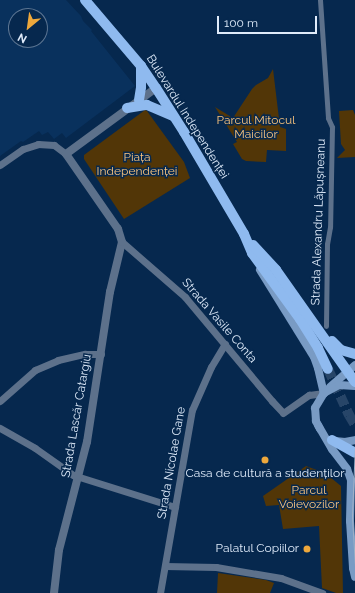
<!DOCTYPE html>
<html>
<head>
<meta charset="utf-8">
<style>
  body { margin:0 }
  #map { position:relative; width:355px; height:593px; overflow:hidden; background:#06284e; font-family:Raleway,sans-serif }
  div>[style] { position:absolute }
  .built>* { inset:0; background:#09315d }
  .green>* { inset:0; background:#523607 }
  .primary-tunnel>* { height:10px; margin-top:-5px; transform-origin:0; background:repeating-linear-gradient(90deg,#274568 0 10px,transparent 0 15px) }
  .pedestrian>* { height:5px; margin:-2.5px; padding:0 2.5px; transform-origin:2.5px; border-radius:2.5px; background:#5d718b }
  .minor>* { height:7px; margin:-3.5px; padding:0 3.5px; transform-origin:3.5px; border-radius:3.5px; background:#5d718b }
  .tertiary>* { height:8px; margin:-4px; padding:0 4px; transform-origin:4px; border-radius:4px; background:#5d718b }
  .secondary>* { height:8px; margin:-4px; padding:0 4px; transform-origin:4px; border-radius:4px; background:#799bc4 }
  .primary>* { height:10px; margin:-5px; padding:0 5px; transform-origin:5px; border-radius:5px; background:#8fbaef }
  .tram>* { height:1px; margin:-0.5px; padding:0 0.5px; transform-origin:0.5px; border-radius:0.5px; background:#9eb1c7 }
  .dots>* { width:11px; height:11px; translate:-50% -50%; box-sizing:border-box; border:2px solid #06284e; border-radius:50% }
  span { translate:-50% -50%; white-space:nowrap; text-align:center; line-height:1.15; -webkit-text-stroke:3px #06284e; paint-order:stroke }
  .street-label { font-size:12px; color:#dfebfa }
  .park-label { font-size:12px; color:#fbc57e }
  .poi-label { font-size:12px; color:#dfebfa }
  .right { translate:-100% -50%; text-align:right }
  .north { position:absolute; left:8px; top:8px; width:40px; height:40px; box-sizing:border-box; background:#06284e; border:1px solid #5d7693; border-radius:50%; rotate:209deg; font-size:11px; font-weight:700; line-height:16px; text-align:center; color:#dfebfa }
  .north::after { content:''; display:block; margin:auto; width:14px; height:18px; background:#eea83c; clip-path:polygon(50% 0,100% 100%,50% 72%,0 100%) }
  .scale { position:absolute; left:217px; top:16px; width:100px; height:18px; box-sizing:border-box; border:2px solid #dfebfa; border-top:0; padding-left:5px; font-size:12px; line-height:14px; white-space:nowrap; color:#dfebfa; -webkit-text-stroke:3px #06284e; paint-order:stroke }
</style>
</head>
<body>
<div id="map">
  <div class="built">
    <i style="clip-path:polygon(evenodd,0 0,66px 0,81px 16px,83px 21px,92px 30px,91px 31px,135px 86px,66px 138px,62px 133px,54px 139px,48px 132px,42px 135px,39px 131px,23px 142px,21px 141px,0 156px,0 0,16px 16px,40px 16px,40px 40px,16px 40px,16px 16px)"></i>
  </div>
  <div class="green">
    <i style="clip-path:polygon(273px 69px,280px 127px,286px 129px,286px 151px,267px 150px,266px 162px,246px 161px,242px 159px,233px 144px,237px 142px,215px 107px,233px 118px,252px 89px,256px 85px,268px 78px)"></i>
    <i style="clip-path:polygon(145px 110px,147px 111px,184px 162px,190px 178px,124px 219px,84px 159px,84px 155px)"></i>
    <i style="clip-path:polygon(353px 110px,355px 115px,355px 157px,337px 158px,345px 150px,341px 144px,339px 111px)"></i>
    <i style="clip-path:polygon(306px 466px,325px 473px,341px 486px,343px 593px,336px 593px,322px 588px,319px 526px,283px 529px,279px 505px,266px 506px,263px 496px)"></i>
    <i style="clip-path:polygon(218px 573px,266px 580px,274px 583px,270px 593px,217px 593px)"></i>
  </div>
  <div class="primary-tunnel">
    <i style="left:328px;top:369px;width:51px;rotate:65.5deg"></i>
    <i style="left:349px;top:415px;width:12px;rotate:59deg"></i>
  </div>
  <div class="pedestrian">
    <i style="left:320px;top:0;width:118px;rotate:86.1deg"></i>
    <i style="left:328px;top:118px;width:10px;rotate:66deg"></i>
    <i style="left:332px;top:127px;width:100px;rotate:91.1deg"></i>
    <i style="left:330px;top:227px;width:17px;rotate:100deg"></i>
    <i style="left:327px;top:244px;width:82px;rotate:90.7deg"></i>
  </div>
  <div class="minor">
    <i style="left:0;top:165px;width:28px;rotate:-35deg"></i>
    <i style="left:23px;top:149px;width:16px;rotate:-18deg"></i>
    <i style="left:38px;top:144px;width:16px;rotate:4deg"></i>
    <i style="left:54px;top:145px;width:15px;rotate:37deg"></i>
    <i style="left:122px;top:242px;width:84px;rotate:41.1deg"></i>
    <i style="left:185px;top:297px;width:136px;rotate:50.1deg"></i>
    <i style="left:272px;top:401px;width:16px;rotate:47deg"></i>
    <i style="left:283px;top:413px;width:32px;rotate:-35deg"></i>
    <i style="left:309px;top:395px;width:15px;rotate:-8deg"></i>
    <i style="left:0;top:401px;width:47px;rotate:-41.5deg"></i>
    <i style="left:35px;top:370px;width:25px;rotate:-23deg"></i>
    <i style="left:58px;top:360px;width:28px;rotate:-13deg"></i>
    <i style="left:85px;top:354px;width:16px"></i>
    <i style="left:0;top:428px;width:40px;rotate:29.7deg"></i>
    <i style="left:35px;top:448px;width:47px;rotate:35.4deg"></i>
    <i style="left:73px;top:475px;width:107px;rotate:17.4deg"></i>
    <i style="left:165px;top:566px;width:51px;rotate:1.1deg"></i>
    <i style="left:216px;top:567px;width:66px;rotate:9.6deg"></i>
    <i style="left:281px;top:578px;width:44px;rotate:20.1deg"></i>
    <i style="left:160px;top:593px;width:186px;rotate:-80.1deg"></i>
    <i style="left:192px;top:410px;width:47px;rotate:-66.2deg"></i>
    <i style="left:211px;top:367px;width:27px;rotate:-59deg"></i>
  </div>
  <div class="tertiary">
    <i style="left:54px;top:593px;width:43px;rotate:-83.4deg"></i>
    <i style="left:59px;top:550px;width:112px;rotate:-75.5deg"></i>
    <i style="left:87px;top:442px;width:152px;rotate:-81.3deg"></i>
    <i style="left:110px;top:292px;width:51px;rotate:-76.5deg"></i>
    <i style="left:122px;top:242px;width:14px;rotate:-107deg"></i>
    <i style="left:118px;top:229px;width:91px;rotate:-124.7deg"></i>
    <i style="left:66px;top:154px;width:112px;rotate:-36.3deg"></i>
  </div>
  <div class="secondary">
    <i style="left:260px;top:270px;width:102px;rotate:58.2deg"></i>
    <i style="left:314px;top:357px;width:12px;rotate:70deg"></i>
    <i style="left:318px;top:368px;width:26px;rotate:77deg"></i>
    <i style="left:330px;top:387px;width:33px;rotate:-41deg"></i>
    <i style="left:318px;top:425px;width:28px;rotate:60deg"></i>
    <i style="left:332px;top:449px;width:25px;rotate:53deg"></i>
    <i style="left:347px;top:469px;width:12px;rotate:70deg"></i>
    <i style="left:351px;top:480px;width:41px;rotate:91.4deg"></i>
    <i style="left:350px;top:521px;width:47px;rotate:86.3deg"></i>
    <i style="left:353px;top:568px;width:9px;rotate:77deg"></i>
    <i style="left:320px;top:429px;width:9px;rotate:-117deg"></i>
    <i style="left:316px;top:421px;width:13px;rotate:-94deg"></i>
    <i style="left:315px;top:408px;width:17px;rotate:-59deg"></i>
    <i style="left:324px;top:393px;width:17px;rotate:-28deg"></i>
    <i style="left:339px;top:385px;width:16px;rotate:4deg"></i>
    <i style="left:335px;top:441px;width:10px;rotate:6deg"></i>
    <i style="left:345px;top:442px;width:10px;rotate:-11deg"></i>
  </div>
  <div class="primary">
    <i style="left:85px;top:0;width:87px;rotate:49.7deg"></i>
    <i style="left:141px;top:66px;width:27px;rotate:56deg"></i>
    <i style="left:156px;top:88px;width:52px;rotate:57.5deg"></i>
    <i style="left:184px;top:132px;width:118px;rotate:59.5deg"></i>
    <i style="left:244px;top:234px;width:21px;rotate:67deg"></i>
    <i style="left:252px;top:253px;width:82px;rotate:54deg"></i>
    <i style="left:300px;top:319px;width:34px;rotate:58deg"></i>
    <i style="left:318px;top:348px;width:23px;rotate:65deg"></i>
    <i style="left:139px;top:100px;width:13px;rotate:-81deg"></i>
    <i style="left:141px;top:87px;width:21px;rotate:-90deg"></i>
    <i style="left:127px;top:108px;width:20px;rotate:-9deg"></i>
    <i style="left:147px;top:105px;width:28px;rotate:23deg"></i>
    <i style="left:253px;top:245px;width:34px;rotate:47deg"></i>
    <i style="left:276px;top:270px;width:137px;rotate:54.8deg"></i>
    <i style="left:332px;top:341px;width:13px;rotate:45deg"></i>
    <i style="left:341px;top:350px;width:15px;rotate:16deg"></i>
    <i style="left:332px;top:440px;width:26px;rotate:29deg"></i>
  </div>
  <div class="tram">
    <i style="left:355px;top:444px;width:73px;rotate:92.4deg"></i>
    <i style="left:352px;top:517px;width:49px;rotate:86.5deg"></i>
  </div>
  <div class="dots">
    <i style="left:265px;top:460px;background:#eea83c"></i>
    <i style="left:307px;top:549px;background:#eea83c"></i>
  </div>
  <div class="street-label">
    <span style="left:187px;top:117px;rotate:58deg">Bulevardul Independenței</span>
    <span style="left:319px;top:222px;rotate:-88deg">Strada Alexandru Lăpușneanu</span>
    <span style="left:219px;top:321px;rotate:49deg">Strada Vasile Conta</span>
    <span style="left:77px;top:416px;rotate:-80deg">Strada Lascăr Catargiu</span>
    <span style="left:172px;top:463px;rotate:-80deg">Strada Nicolae Gane</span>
  </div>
  <div class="park-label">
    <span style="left:256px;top:128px">Parcul Mitocul<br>Maicilor</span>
    <span style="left:137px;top:165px">Piața<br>Independenței</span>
    <span style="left:309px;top:498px">Parcul<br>Voievozilor</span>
  </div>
  <div class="poi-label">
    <span style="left:265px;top:474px">Casa de cultură a studenților</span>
    <span class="right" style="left:299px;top:549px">Palatul Copiilor</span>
  </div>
  <div class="north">N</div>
  <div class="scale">100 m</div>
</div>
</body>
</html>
